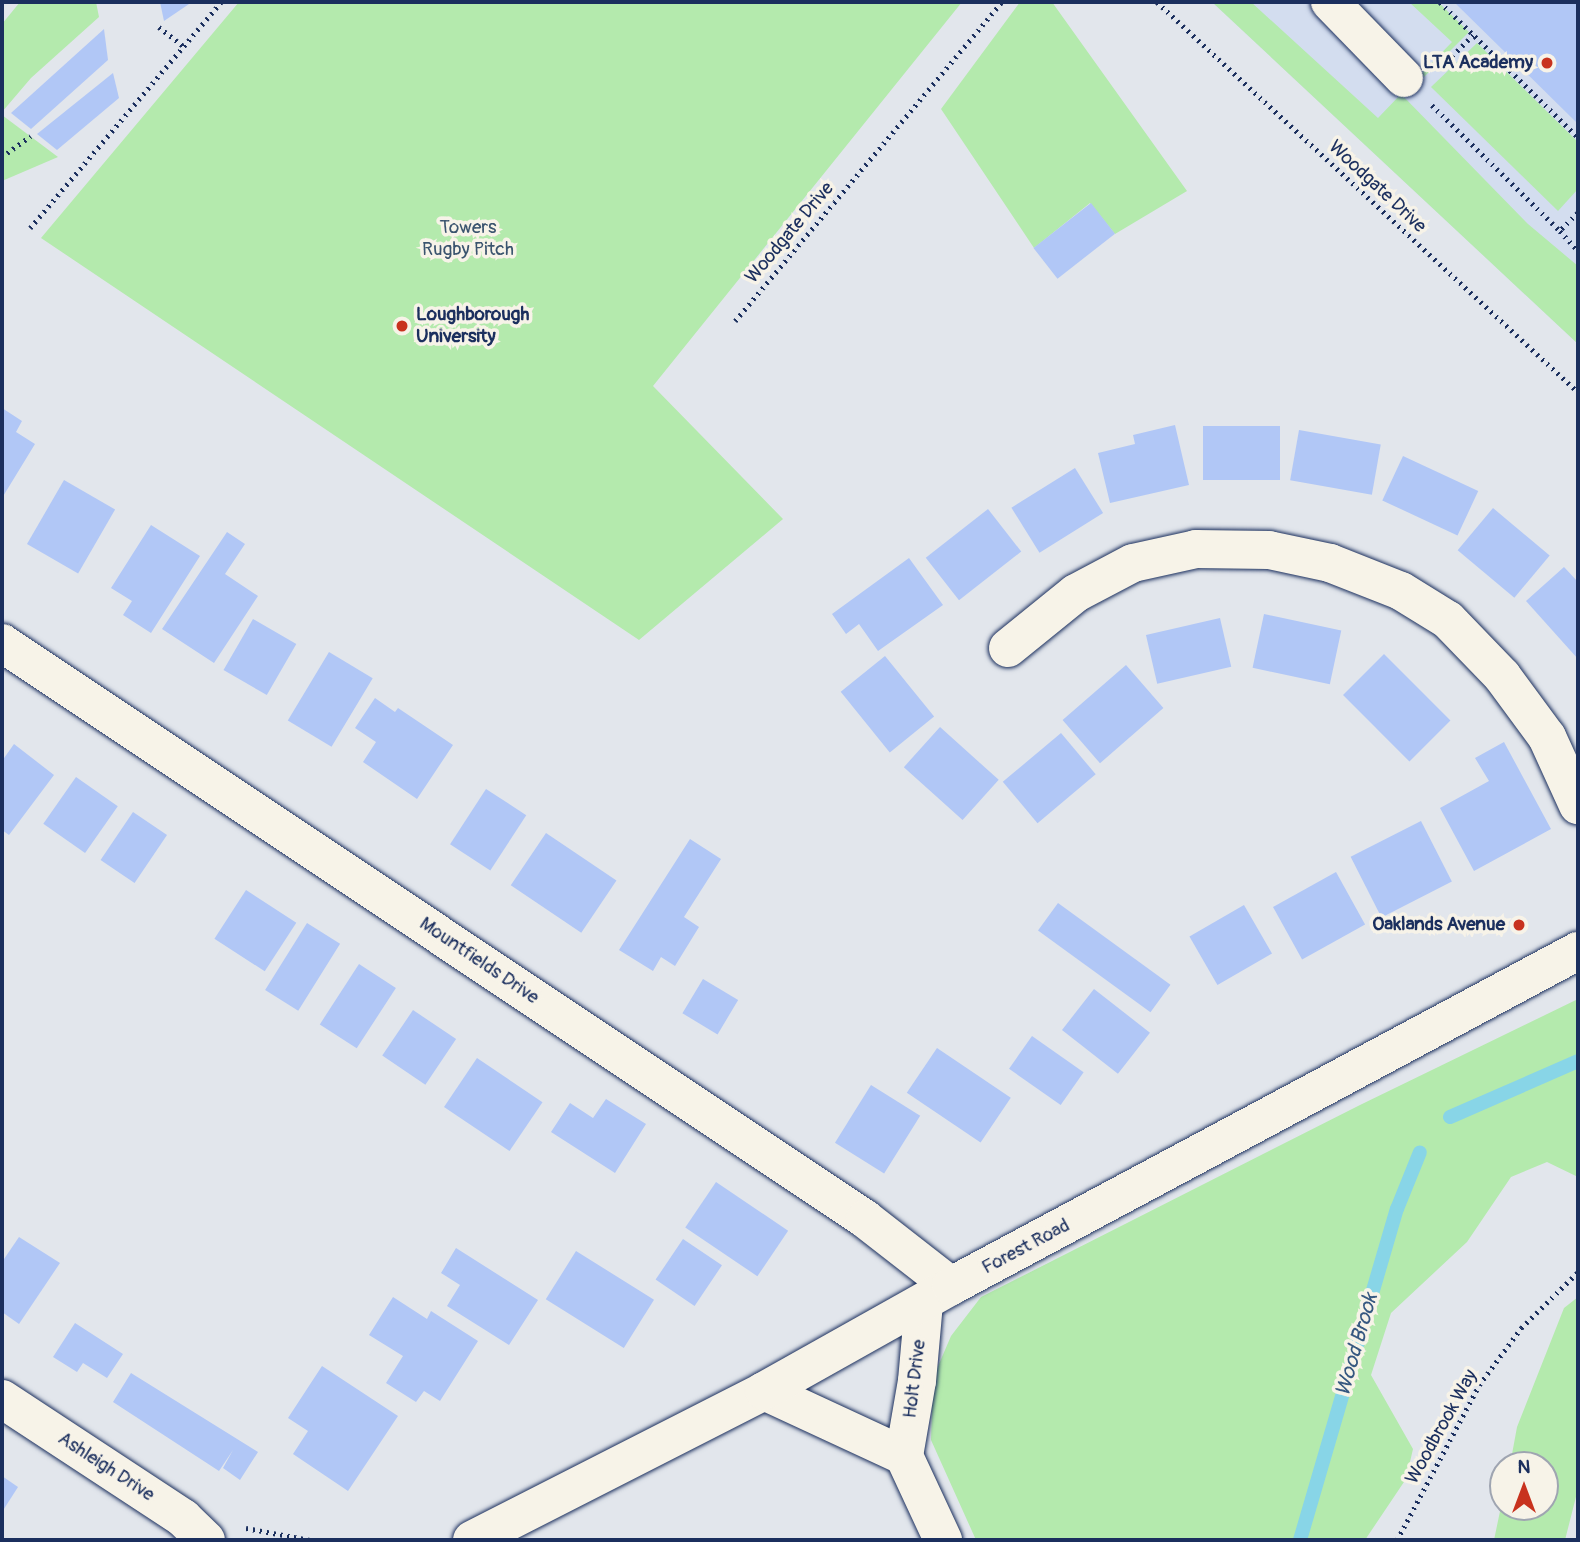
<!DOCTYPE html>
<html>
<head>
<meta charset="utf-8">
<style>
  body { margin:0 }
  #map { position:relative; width:1580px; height:1542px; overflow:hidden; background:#e2e6ec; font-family:Pangolin,sans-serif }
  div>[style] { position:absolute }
  .built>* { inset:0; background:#d3ddef }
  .green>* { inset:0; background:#b4eaad }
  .stream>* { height:14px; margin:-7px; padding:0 7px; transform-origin:7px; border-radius:7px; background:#88d5e7 }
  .building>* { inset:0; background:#b1c7f6; transform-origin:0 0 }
  .path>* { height:4.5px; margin-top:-2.25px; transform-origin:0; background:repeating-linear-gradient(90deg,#1b2f5e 0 2px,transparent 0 7px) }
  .roads { filter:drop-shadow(0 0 2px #1b2f5e) drop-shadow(0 0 2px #1b2f5e) }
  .minor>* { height:38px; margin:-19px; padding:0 19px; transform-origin:19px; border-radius:19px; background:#f7f3e8 }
  .dots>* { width:19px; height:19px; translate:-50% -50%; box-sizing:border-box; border:4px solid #f7f3e8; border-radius:50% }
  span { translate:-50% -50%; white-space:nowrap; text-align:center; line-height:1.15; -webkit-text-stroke:7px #f7f3e8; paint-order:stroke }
  .poi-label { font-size:19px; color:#1b2f5e; font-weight:700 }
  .right { translate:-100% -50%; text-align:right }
  .left { translate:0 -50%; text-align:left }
  .street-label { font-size:19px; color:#1b2f5e }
  .park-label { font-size:19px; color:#3a546e }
  .water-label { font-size:21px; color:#365880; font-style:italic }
  .frame { position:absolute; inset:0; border:4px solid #1b2f5e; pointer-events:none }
  .north { position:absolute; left:1489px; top:1451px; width:70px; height:70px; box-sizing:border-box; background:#f7f3e8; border:2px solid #9fa5b1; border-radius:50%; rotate:0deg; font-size:19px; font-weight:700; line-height:28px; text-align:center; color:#1b2f5e }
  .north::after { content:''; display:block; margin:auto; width:24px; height:32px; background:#c8321e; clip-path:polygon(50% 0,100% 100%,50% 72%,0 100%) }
</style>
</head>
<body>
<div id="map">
  <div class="built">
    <i style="clip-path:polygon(1212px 2px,1578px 2px,1578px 344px)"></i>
  </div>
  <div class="green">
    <i style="clip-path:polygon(20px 2px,96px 2px,99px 17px,31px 78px,2px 112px,2px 24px)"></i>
    <i style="clip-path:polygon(239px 2px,962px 2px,653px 386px,783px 519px,639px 640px,41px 238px)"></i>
    <i style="clip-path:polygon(1020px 2px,1052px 2px,1187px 191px,1115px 234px,1090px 203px,1034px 248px,941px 109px)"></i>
    <i style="clip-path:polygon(1212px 2px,1251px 2px,1378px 118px,1401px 94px,1528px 224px,1578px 266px,1578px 344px)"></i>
    <i style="clip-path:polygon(1409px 2px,1438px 2px,1469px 32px,1424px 77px,1422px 73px,1452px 42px)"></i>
    <i style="clip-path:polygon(1477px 43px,1578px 142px,1578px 189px,1558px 211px,1431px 87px)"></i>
    <i style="clip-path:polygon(2px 115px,58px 157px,2px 181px)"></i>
    <i style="clip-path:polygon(1578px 999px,1578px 1177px,1547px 1162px,1511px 1177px,1467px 1242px,1391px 1313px,1371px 1375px,1413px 1449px,1406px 1479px,1365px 1540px,976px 1540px,931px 1440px,933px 1378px,951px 1336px,981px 1297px,1360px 1105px)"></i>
    <i style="clip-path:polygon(1578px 1297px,1578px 1489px,1565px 1540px,1494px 1540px,1503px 1497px,1503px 1507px,1545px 1507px,1545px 1465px,1510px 1465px,1517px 1427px,1564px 1308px)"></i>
  </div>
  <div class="stream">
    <i style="left:1450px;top:1117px;width:140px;rotate:-23.6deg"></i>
    <i style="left:1300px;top:1540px;width:345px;rotate:-73.7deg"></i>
    <i style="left:1397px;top:1209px;width:61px;rotate:-68deg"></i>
  </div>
  <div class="building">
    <i style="clip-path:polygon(160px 2px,192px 2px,164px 21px)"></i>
    <i style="clip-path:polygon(1454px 2px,1578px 2px,1578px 124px)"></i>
    <i style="clip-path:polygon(104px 29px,108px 60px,31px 129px,11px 113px)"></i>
    <i style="clip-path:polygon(113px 73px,119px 98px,57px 150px,37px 134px)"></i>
    <i style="left:1091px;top:203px;width:39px;height:73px;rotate:52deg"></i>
    <i style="clip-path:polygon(2px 408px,22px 421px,16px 432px,35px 444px,2px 498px)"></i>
    <i style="clip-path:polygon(1175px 425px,1189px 485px,1110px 503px,1098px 453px,1135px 444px,1133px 435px)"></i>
    <i style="left:1203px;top:426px;width:77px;height:54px"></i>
    <i style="left:1299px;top:430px;width:83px;height:51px;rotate:10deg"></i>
    <i style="left:1403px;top:456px;width:83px;height:49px;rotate:25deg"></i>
    <i style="left:1075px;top:468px;width:53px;height:75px;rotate:58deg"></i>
    <i style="left:64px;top:480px;width:59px;height:74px;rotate:30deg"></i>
    <i style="left:1493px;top:508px;width:74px;height:55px;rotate:40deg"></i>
    <i style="left:988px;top:509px;width:54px;height:79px;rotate:52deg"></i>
    <i style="clip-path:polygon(151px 525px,200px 556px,151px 633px,123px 615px,132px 601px,111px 588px)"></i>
    <i style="clip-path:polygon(227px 532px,245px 544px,225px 574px,258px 596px,214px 663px,162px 629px)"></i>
    <i style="clip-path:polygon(909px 558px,943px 605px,878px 651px,859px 624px,846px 634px,832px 614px)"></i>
    <i style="clip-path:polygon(1564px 567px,1578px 582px,1578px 659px,1526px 601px)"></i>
    <i style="left:1264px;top:614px;width:79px;height:55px;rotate:12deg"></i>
    <i style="left:1220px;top:618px;width:50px;height:76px;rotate:77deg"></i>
    <i style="left:253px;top:619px;width:50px;height:59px;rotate:30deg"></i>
    <i style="left:329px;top:652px;width:51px;height:80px;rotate:31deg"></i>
    <i style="left:1384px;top:654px;width:94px;height:58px;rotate:45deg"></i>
    <i style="left:885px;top:656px;width:78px;height:57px;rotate:51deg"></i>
    <i style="left:1126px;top:665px;width:57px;height:84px;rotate:49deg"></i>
    <i style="clip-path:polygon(375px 698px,395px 712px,398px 708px,453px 745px,417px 799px,363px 762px,376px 742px,355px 728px)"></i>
    <i style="left:940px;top:727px;width:79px;height:54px;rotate:42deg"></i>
    <i style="left:1061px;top:733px;width:54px;height:76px;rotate:50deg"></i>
    <i style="clip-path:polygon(1504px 742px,1551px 829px,1474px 871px,1440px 808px,1489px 781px,1475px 758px)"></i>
    <i style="clip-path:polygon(14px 744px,54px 775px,9px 835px,2px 830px,2px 761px)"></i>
    <i style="left:76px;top:777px;width:51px;height:57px;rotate:35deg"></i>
    <i style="left:486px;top:789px;width:48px;height:66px;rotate:33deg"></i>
    <i style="left:133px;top:812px;width:41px;height:58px;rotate:34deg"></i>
    <i style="left:1421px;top:821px;width:68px;height:79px;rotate:63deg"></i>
    <i style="left:546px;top:833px;width:85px;height:63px;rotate:34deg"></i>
    <i style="clip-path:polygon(690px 839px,721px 859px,684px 917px,699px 927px,675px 966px,661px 957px,653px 971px,619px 950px)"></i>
    <i style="left:1336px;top:872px;width:60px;height:72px;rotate:61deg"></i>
    <i style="left:246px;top:890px;width:60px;height:58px;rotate:33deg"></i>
    <i style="left:1058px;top:903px;width:139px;height:34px;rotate:36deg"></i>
    <i style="left:1244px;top:905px;width:56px;height:63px;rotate:60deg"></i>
    <i style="left:307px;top:923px;width:39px;height:79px;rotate:32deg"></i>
    <i style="left:359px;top:964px;width:44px;height:72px;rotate:33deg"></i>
    <i style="left:703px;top:979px;width:41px;height:40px;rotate:31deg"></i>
    <i style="left:1094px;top:989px;width:71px;height:52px;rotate:38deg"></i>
    <i style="left:413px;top:1010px;width:52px;height:55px;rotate:34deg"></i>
    <i style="left:1032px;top:1036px;width:63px;height:40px;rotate:35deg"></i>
    <i style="left:937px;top:1048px;width:89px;height:54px;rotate:34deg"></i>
    <i style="left:477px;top:1058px;width:79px;height:59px;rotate:34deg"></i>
    <i style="left:871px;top:1085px;width:58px;height:68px;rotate:32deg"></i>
    <i style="clip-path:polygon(606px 1099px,646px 1124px,615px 1173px,551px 1132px,570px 1103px,593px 1118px)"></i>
    <i style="left:716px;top:1182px;width:87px;height:55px;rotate:34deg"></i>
    <i style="clip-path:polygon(19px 1237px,60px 1263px,19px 1324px,2px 1312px,2px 1262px)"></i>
    <i style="left:683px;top:1239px;width:47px;height:49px;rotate:34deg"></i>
    <i style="clip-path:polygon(456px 1248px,538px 1300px,509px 1345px,447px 1306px,460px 1285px,441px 1273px)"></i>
    <i style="left:576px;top:1251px;width:92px;height:57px;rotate:32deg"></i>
    <i style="clip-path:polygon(393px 1297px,427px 1319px,431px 1311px,478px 1341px,440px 1401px,424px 1391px,416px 1402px,386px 1383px,403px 1356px,369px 1335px)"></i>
    <i style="clip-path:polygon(75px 1323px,123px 1354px,107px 1378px,83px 1363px,77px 1372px,53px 1357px)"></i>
    <i style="clip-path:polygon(322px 1366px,398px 1416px,348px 1491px,293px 1454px,308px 1431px,288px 1418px)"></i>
    <i style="clip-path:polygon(131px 1373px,258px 1452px,240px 1480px,223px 1468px,233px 1450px,219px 1471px,113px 1402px)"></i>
    <i style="clip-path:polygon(2px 1476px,18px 1487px,2px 1512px)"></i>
  </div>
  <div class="path">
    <i style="left:1157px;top:2px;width:574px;rotate:42.81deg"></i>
    <i style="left:1440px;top:2px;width:193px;rotate:44.4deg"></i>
    <i style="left:159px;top:27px;width:31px;rotate:38deg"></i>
    <i style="left:1442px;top:66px;width:44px;rotate:-45deg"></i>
    <i style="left:1432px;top:105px;width:180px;rotate:44.5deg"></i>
    <i style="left:2px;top:152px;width:5px;rotate:11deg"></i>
    <i style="left:7px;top:153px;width:29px;rotate:-36deg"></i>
    <i style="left:1578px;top:213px;width:25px;rotate:135deg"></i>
    <i style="left:1560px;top:231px;width:26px;rotate:47deg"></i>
    <i style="left:30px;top:228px;width:296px;rotate:-49.8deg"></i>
    <i style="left:735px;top:321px;width:416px;rotate:-50.1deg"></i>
    <i style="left:246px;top:1528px;width:65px;rotate:10.6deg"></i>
    <i style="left:1397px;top:1540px;width:175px;rotate:-62.1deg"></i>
    <i style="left:1479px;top:1385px;width:71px;rotate:-53.6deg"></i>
    <i style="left:1521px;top:1328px;width:80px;rotate:-44.5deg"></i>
  </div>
  <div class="roads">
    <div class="minor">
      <i style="left:1330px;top:2px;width:106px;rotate:45.8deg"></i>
      <i style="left:2px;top:643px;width:1038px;rotate:33.72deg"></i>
      <i style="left:865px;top:1219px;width:109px;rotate:37.9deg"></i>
      <i style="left:1008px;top:648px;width:87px;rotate:-39deg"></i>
      <i style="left:1076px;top:593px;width:64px;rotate:-27.8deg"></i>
      <i style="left:1133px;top:563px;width:65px;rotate:-12.5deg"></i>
      <i style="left:1196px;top:549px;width:73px;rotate:0.8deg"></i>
      <i style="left:1269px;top:550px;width:62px;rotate:12deg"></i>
      <i style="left:1330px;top:563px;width:76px;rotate:21.5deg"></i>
      <i style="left:1401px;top:591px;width:55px;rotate:31.7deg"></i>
      <i style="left:1448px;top:620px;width:78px;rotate:46deg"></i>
      <i style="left:1502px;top:676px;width:76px;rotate:53.6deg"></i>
      <i style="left:1547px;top:737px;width:75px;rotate:65.5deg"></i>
      <i style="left:764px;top:1391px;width:154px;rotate:24.9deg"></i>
      <i style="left:904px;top:1456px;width:76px;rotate:-80.2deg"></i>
      <i style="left:917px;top:1381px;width:79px;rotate:-84.9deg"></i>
      <i style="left:2px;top:1399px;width:217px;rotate:33.3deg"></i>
      <i style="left:183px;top:1518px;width:32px;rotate:44deg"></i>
      <i style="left:904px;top:1456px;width:93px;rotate:65.1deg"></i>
      <i style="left:472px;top:1540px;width:328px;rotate:-27deg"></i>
      <i style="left:764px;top:1391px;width:214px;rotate:-29.3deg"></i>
      <i style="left:951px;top:1286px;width:711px;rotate:-28.12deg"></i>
    </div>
  </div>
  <div class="dots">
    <i style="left:1547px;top:63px;background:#c8321e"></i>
    <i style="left:402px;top:326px;background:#c8321e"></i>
    <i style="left:1519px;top:925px;background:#c8321e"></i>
  </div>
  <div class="poi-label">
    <span class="right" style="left:1533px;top:63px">LTA Academy</span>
    <span class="left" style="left:416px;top:326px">Loughborough<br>University</span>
    <span class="right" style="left:1505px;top:925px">Oaklands Avenue</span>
  </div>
  <div class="street-label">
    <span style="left:1377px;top:187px;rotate:43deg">Woodgate Drive</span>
    <span style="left:790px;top:233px;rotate:-50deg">Woodgate Drive</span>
    <span style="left:479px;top:961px;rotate:34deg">Mountfields Drive</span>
    <span style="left:1026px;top:1247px;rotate:-28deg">Forest Road</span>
    <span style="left:915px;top:1379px;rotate:-83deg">Holt Drive</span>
    <span style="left:1442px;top:1427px;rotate:-61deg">Woodbrook Way</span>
    <span style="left:106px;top:1467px;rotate:33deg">Ashleigh Drive</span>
  </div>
  <div class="park-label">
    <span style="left:468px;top:239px">Towers<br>Rugby Pitch</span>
  </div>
  <div class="water-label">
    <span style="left:1357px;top:1345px;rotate:-74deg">Wood Brook</span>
  </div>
  <div class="frame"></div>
  <div class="north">N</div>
</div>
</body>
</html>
